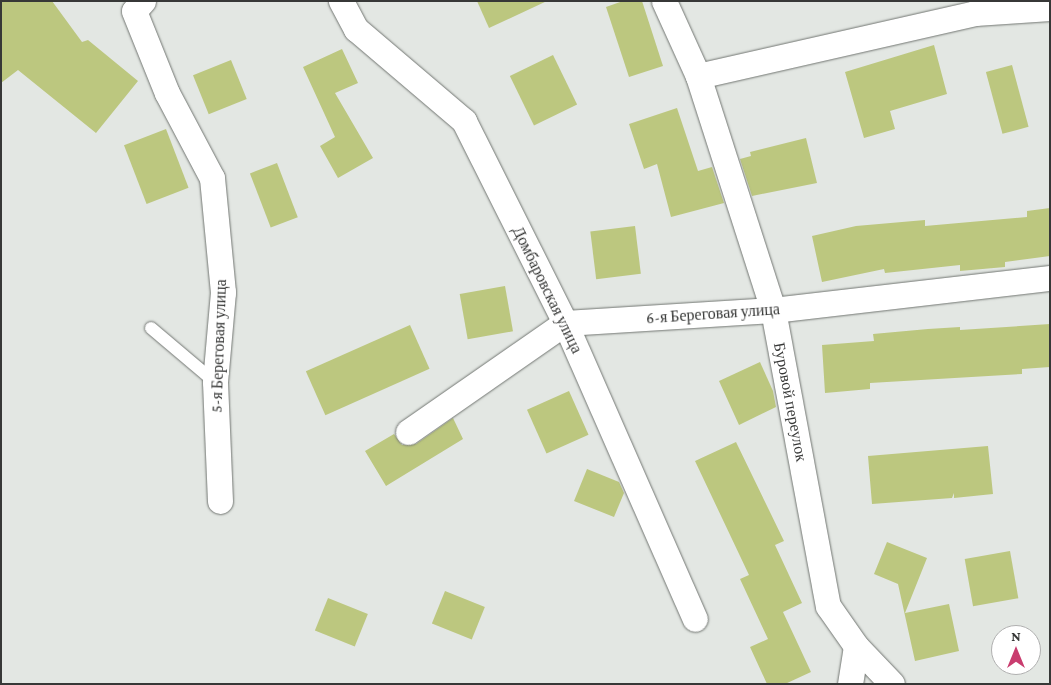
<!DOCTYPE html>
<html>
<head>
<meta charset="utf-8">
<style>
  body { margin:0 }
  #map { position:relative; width:1051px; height:685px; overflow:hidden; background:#e3e7e3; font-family:"Crimson Pro",serif }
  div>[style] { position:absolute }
  .building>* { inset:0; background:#bcc77f; transform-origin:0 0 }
  .roads { filter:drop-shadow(0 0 1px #727672) drop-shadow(0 0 1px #727672) }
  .service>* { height:12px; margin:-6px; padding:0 6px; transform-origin:6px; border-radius:6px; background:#fff }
  .minor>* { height:25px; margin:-12.5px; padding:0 12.5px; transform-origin:12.5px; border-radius:12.5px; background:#fff }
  span { translate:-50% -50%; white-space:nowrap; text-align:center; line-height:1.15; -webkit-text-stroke:4px #fff; paint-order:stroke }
  .street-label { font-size:16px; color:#373837 }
  .frame { position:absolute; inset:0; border:2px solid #373837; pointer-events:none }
  .north { position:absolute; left:991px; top:625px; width:50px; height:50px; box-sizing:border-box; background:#fff; border:1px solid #afafaf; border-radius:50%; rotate:0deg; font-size:14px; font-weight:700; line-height:20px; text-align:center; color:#373837 }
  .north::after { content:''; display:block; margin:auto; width:18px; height:22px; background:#c93d6f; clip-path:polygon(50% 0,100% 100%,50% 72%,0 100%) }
</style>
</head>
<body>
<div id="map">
  <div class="building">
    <i style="clip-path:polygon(1px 1px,52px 1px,82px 42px,88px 40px,138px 81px,96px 133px,18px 70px,1px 83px)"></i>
    <i style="clip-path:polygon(477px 1px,547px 1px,489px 28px)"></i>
    <i style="clip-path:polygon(623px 1px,642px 1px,663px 66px,629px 77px,606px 7px)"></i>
    <i style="clip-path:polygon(934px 45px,947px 94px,890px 111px,895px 129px,864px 138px,845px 72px)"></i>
    <i style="clip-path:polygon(342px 49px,358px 83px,335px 93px,373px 158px,338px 178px,320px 146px,335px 137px,303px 67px)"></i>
    <i style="left:553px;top:55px;width:55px;height:48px;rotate:64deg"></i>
    <i style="left:231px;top:60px;width:42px;height:41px;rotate:68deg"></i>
    <i style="left:1012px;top:65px;width:64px;height:27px;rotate:75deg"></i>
    <i style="clip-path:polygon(677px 108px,698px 171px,712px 167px,724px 203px,671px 217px,657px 164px,644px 169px,629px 124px)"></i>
    <i style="left:166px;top:129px;width:63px;height:45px;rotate:69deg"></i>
    <i style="clip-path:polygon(806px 138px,817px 183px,752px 196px,740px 159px,751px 156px,750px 152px)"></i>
    <i style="left:277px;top:163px;width:58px;height:29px;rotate:69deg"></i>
    <i style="clip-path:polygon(1050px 208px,1050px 256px,1005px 262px,1005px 267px,960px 271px,960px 265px,885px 273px,884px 269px,822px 282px,812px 236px,856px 226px,925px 220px,925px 226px,1027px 217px,1027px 211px)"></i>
    <i style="left:635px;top:226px;width:48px;height:45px;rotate:83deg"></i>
    <i style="left:505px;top:286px;width:46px;height:46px;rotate:80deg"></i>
    <i style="clip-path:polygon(1050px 324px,1050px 367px,1022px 369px,1022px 374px,870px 383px,870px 389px,825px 393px,822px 345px,874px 341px,873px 334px,928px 329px,960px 327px,960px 330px)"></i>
    <i style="left:410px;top:325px;width:48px;height:114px;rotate:66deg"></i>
    <i style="clip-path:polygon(760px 362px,773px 391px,776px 407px,739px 425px,719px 381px)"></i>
    <i style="left:569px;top:391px;width:48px;height:46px;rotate:66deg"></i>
    <i style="clip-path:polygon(453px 418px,463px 439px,386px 486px,365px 451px,394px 434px,402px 445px,416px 444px)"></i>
    <i style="clip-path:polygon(736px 442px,784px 541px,775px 545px,802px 603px,783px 612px,811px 672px,785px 684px,767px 684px,750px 647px,768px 639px,740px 579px,749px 575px,695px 461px)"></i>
    <i style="clip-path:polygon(988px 446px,993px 494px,954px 498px,954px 493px,952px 498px,872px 504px,868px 456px)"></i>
    <i style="clip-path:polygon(587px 469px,619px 482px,624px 493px,614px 517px,574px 501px)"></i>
    <i style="clip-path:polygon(887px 542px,927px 558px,905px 613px,949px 604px,959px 651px,915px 661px,898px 584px,874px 574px)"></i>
    <i style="left:1010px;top:551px;width:48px;height:46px;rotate:80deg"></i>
    <i style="left:445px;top:591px;width:43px;height:35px;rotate:22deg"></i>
    <i style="left:328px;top:598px;width:43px;height:35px;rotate:22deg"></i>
  </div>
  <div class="roads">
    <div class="service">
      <i style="left:151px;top:328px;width:84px;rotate:40.2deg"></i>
    </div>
    <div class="minor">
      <i style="left:143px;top:1px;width:13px;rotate:132deg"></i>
      <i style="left:134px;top:11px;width:88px;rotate:68.1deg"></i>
      <i style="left:167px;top:93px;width:96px;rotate:62.1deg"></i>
      <i style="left:212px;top:178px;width:115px;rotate:84.5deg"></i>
      <i style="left:223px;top:292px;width:90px;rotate:95.1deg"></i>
      <i style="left:215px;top:382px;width:119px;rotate:87.6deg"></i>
      <i style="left:341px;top:1px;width:32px;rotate:62deg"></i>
      <i style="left:356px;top:29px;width:142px;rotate:40.4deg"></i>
      <i style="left:464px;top:121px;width:226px;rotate:63.4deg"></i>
      <i style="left:565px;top:323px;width:323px;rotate:66.3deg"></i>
      <i style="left:664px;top:1px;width:82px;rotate:65.6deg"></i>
      <i style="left:698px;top:76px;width:246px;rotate:72.2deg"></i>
      <i style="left:773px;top:310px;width:301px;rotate:79.5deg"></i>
      <i style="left:828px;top:606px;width:49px;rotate:55deg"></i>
      <i style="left:856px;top:646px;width:52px;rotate:46.5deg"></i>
      <i style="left:698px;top:76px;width:284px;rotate:-12.8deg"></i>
      <i style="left:975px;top:13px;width:75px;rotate:-3.8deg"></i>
      <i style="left:408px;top:432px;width:191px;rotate:-34.8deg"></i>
      <i style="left:565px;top:323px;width:208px;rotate:-3.6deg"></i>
      <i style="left:773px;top:310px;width:279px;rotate:-6.6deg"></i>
      <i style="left:850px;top:684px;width:38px;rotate:-81deg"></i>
    </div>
  </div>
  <div class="street-label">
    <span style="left:547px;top:290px;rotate:64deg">Домбаровская улица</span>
    <span style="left:713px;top:314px;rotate:-4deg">6-я Береговая улица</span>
    <span style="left:219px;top:346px;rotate:-88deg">5-я Береговая улица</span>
    <span style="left:790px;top:402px;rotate:79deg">Буровой переулок</span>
  </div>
  <div class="frame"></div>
  <div class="north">N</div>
</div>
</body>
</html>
